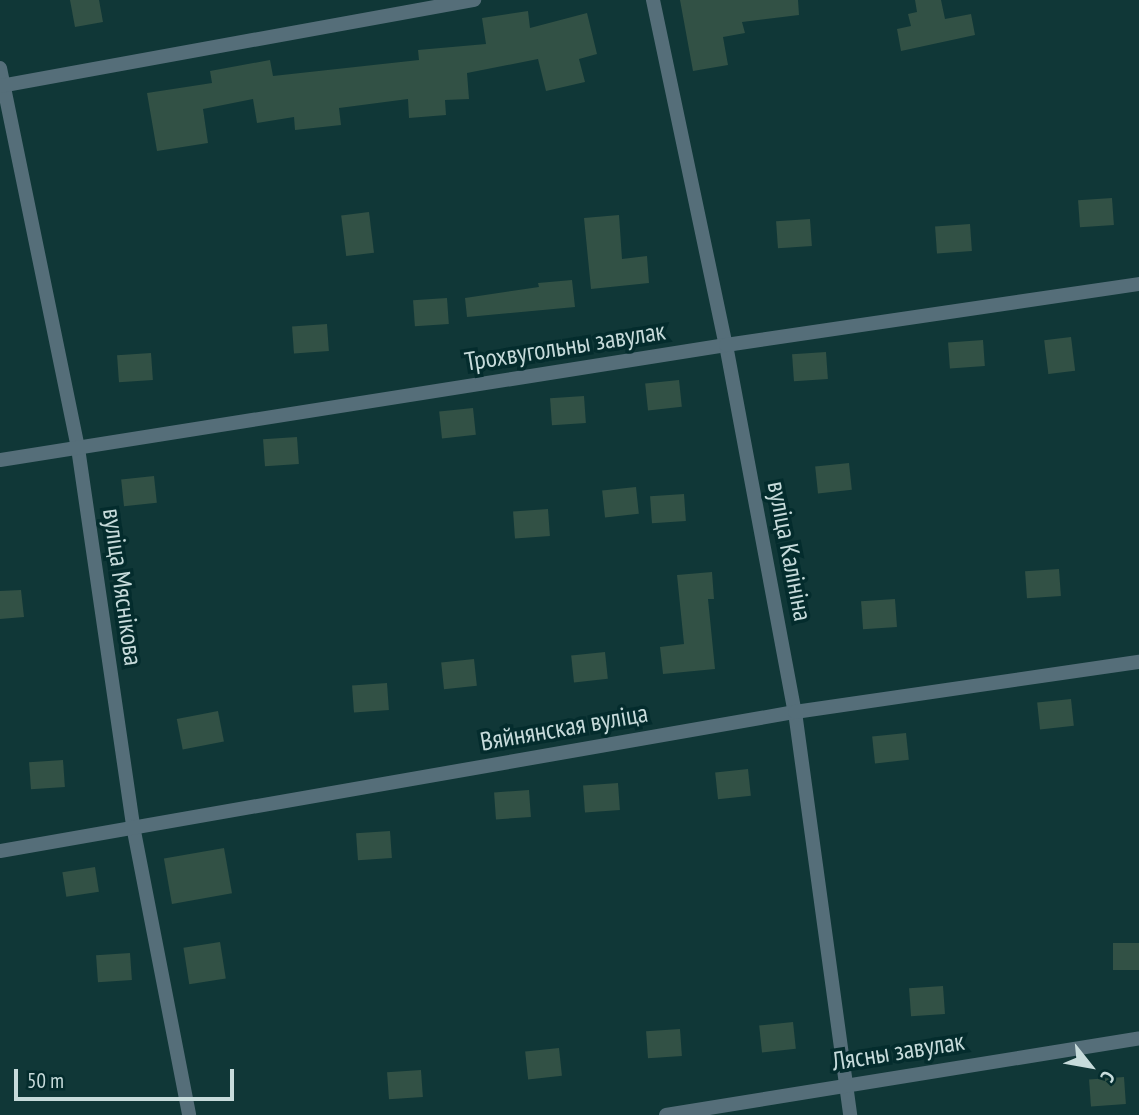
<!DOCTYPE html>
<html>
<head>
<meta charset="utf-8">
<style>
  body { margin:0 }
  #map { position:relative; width:1139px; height:1115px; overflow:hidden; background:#103737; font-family:"PT Sans Narrow",sans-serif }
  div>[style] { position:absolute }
  .building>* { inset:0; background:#325145; transform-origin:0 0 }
  .minor>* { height:14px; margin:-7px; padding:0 7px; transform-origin:7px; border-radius:7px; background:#556e79 }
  span { translate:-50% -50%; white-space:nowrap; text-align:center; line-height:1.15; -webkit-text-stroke:7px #042c2d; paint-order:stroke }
  .street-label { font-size:26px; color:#c7dbdb }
  .north { position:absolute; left:1055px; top:1031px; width:70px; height:70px; -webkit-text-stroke:5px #042c2d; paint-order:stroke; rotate:121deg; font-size:19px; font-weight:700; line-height:28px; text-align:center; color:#c7dbdb }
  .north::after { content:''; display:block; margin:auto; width:24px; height:32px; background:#c7dbdb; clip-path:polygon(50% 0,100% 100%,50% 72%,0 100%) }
  .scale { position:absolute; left:14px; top:1069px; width:220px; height:32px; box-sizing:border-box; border:4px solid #c7dbdb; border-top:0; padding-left:9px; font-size:21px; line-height:24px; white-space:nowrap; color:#c7dbdb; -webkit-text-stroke:5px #042c2d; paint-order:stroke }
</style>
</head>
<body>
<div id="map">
  <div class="building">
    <i style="clip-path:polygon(70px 0,99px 0,103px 22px,75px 27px)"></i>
    <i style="clip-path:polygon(680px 0,798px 0,799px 15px,742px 22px,745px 33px,723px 37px,728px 65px,693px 71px)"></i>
    <i style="clip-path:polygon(915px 0,941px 0,945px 19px,971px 14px,975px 35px,901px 51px,897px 29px,911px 26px,908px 14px,917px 12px)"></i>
    <i style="clip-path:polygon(528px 11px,530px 28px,587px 13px,597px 54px,579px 59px,585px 82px,546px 91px,538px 59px,467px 73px,469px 99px,445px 100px,446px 115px,409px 118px,408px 99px,339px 108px,341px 125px,295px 130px,294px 117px,257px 123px,253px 99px,203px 109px,208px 143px,157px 151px,147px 93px,212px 83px,210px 71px,270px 60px,273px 76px,419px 60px,418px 50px,486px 44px,482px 18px)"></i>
    <i style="left:1112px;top:198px;width:27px;height:34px;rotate:86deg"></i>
    <i style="left:369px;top:212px;width:41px;height:28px;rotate:83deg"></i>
    <i style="clip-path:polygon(619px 215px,622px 259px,647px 256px,649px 283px,591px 289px,584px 218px)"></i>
    <i style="left:810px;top:219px;width:27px;height:34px;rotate:86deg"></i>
    <i style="left:970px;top:224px;width:27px;height:35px;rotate:86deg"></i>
    <i style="clip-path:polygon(572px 280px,575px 307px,467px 317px,465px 298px,539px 287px,538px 283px)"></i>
    <i style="left:447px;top:298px;width:26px;height:34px;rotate:86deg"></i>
    <i style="left:327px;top:324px;width:27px;height:35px;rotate:86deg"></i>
    <i style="left:1071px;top:337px;width:34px;height:27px;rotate:83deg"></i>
    <i style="left:983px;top:340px;width:26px;height:35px;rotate:86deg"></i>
    <i style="left:826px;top:352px;width:27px;height:34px;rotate:86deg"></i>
    <i style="left:151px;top:353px;width:27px;height:34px;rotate:86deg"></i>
    <i style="left:679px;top:380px;width:27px;height:34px;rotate:84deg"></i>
    <i style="left:584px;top:396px;width:27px;height:34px;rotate:86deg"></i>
    <i style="left:473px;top:408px;width:27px;height:34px;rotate:84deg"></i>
    <i style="left:297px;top:437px;width:27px;height:34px;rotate:86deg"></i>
    <i style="left:849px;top:463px;width:27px;height:34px;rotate:84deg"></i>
    <i style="left:154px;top:476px;width:27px;height:33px;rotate:84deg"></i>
    <i style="left:636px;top:487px;width:27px;height:34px;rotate:84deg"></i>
    <i style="left:684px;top:494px;width:27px;height:34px;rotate:86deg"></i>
    <i style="left:548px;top:509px;width:27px;height:35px;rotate:86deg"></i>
    <i style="left:1059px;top:569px;width:27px;height:34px;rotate:86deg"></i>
    <i style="clip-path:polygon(712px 572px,714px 599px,708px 599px,715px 669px,663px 674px,660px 647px,684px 644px,677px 575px)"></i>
    <i style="clip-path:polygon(21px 590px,24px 617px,0 619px,0 591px)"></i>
    <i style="left:895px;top:599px;width:28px;height:34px;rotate:86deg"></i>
    <i style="left:605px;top:652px;width:27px;height:34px;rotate:84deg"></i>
    <i style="left:474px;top:659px;width:27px;height:33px;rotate:84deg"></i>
    <i style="left:387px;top:683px;width:27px;height:35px;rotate:86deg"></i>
    <i style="left:1071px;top:699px;width:27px;height:34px;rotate:84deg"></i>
    <i style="left:218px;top:711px;width:31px;height:42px;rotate:79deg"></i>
    <i style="left:906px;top:733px;width:27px;height:34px;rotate:84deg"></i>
    <i style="left:63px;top:760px;width:27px;height:34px;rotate:86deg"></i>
    <i style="left:748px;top:769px;width:27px;height:33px;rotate:84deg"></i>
    <i style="left:618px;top:783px;width:27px;height:35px;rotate:86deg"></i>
    <i style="left:529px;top:790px;width:27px;height:35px;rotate:86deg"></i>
    <i style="left:390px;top:831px;width:27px;height:34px;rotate:86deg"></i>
    <i style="left:224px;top:848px;width:46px;height:61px;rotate:80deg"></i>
    <i style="left:95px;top:867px;width:25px;height:33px;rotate:81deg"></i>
    <i style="left:220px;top:942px;width:37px;height:37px;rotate:81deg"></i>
    <i style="left:1139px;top:943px;width:27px;height:26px;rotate:90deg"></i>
    <i style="left:130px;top:953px;width:27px;height:34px;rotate:86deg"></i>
    <i style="left:943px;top:986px;width:28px;height:34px;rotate:86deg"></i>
    <i style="left:793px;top:1022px;width:27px;height:34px;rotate:84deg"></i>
    <i style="left:680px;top:1029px;width:27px;height:34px;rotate:86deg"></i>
    <i style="left:559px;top:1048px;width:28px;height:34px;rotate:84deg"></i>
    <i style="left:421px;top:1070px;width:27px;height:34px;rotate:86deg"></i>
    <i style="left:1124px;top:1077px;width:27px;height:35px;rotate:86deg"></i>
  </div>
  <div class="minor">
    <i style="left:653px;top:0;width:353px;rotate:78.1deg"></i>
    <i style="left:726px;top:345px;width:373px;rotate:79.4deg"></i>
    <i style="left:795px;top:712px;width:407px;rotate:82.2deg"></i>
    <i style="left:0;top:68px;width:388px;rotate:78.4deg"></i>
    <i style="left:78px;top:448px;width:382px;rotate:81.7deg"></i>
    <i style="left:133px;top:826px;width:294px;rotate:79deg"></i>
    <i style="left:0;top:86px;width:482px;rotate:-10.3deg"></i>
    <i style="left:0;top:460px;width:735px;rotate:-9deg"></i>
    <i style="left:726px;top:345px;width:417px;rotate:-8.4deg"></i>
    <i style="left:0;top:851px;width:807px;rotate:-9.92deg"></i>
    <i style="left:795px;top:712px;width:348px;rotate:-8.3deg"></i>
    <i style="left:666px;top:1115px;width:479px;rotate:-9.2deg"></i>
  </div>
  <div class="street-label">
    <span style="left:565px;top:346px;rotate:-9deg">Трохвугольны завулак</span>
    <span style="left:790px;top:551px;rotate:79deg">вуліца Калініна</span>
    <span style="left:123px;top:587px;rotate:82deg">вуліца Мяснікова</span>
    <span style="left:564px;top:727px;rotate:-10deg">Вяйнянская вуліца</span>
    <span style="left:898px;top:1051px;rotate:-9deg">Лясны завулак</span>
  </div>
  <div class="north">С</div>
  <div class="scale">50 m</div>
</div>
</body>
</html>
